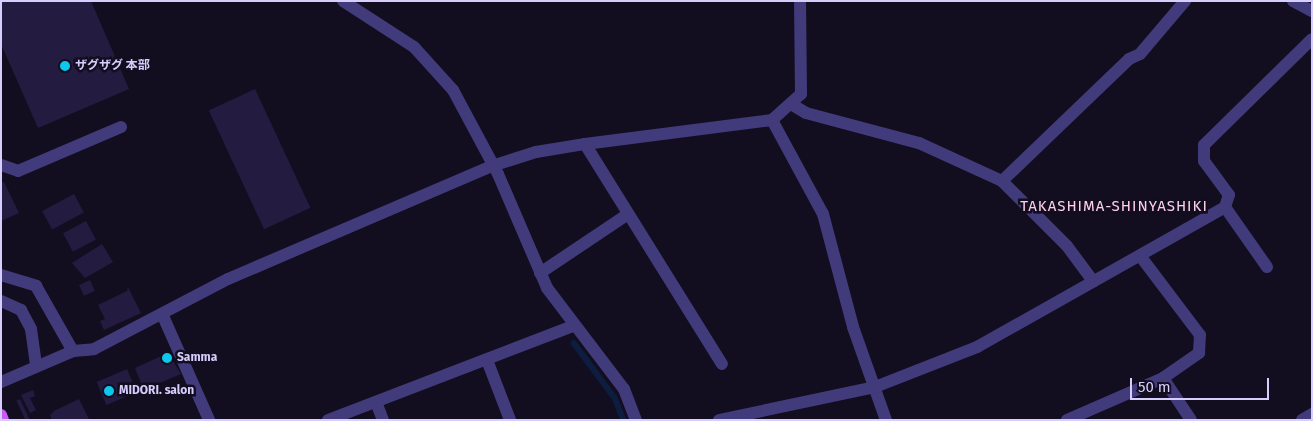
<!DOCTYPE html>
<html>
<head>
<meta charset="utf-8">
<style>
  body { margin:0 }
  #map { position:relative; width:1313px; height:421px; overflow:hidden; background:#120e1f; font-family:"Fira Sans","Noto Sans JP",sans-serif }
  div>[style] { position:absolute }
  .stream>* { height:5.5px; margin:-2.75px; padding:0 2.75px; transform-origin:2.75px; border-radius:2.75px; background:#0d1d3f }
  .building>* { inset:0; background:#241b40; transform-origin:0 0 }
  .minor>* { height:12px; margin:-6px; padding:0 6px; transform-origin:6px; border-radius:6px; background:#413b7c }
  .major>* { height:12px; margin:-6px; padding:0 6px; transform-origin:6px; border-radius:6px; background:#c75bf7 }
  .dots>* { width:14px; height:14px; translate:-50% -50%; box-sizing:border-box; border:2px solid #120e1f; border-radius:50% }
  span { translate:-50% -50%; white-space:nowrap; text-align:center; line-height:1.15; -webkit-text-stroke:5px #120e1f; paint-order:stroke }
  .poi-label { font-size:12px; color:#d7cefd; font-weight:700 }
  .left { translate:0 -50%; text-align:left }
  .quarter-label { font-size:15px; color:#fdd0ea; letter-spacing:1px }
  .frame { position:absolute; inset:0; border:2px solid #d7cefd; pointer-events:none }
  .scale { position:absolute; left:1130px; top:378px; width:139px; height:22px; box-sizing:border-box; border:2px solid #d7cefd; border-top:0; padding-left:6px; font-size:15px; line-height:18px; white-space:nowrap; color:#d7cefd; -webkit-text-stroke:4px #120e1f; paint-order:stroke }
</style>
</head>
<body>
<div id="map">
  <div class="stream">
    <i style="left:574px;top:343px;width:69px;rotate:53.3deg"></i>
    <i style="left:615px;top:398px;width:24px;rotate:68deg"></i>
  </div>
  <div class="building">
    <i style="clip-path:polygon(1px 1px,91px 1px,129px 89px,38px 128px,1px 44px)"></i>
    <i style="left:255px;top:89px;width:131px;height:51px;rotate:65deg"></i>
    <i style="clip-path:polygon(4px 182px,19px 213px,1px 221px,1px 183px)"></i>
    <i style="left:74px;top:194px;width:21px;height:36px;rotate:62deg"></i>
    <i style="left:86px;top:221px;width:21px;height:26px;rotate:62deg"></i>
    <i style="clip-path:polygon(102px 244px,113px 262px,85px 278px,72px 263px)"></i>
    <i style="left:90px;top:280px;width:12px;height:12px;rotate:66deg"></i>
    <i style="clip-path:polygon(128px 287px,141px 313px,104px 330px,100px 321px,105px 319px,98px 305px,127px 291px)"></i>
    <i style="clip-path:polygon(168px 353px,181px 374px,141px 391px,143px 388px,135px 368px)"></i>
    <i style="left:127px;top:369px;width:25px;height:33px;rotate:67deg"></i>
    <i style="clip-path:polygon(33px 390px,35px 396px,30px 398px,36px 410px,30px 413px,21px 395px)"></i>
    <i style="left:20px;top:399px;width:23px;height:4px;rotate:65deg"></i>
    <i style="clip-path:polygon(79px 399px,89px 419px,52px 420px,50px 415px,54px 411px)"></i>
  </div>
  <div class="minor">
    <i style="left:343px;top:1px;width:85px;rotate:32.9deg"></i>
    <i style="left:414px;top:47px;width:58px;rotate:47.8deg"></i>
    <i style="left:453px;top:90px;width:95px;rotate:61.8deg"></i>
    <i style="left:498px;top:174px;width:124px;rotate:66.7deg"></i>
    <i style="left:547px;top:288px;width:127px;rotate:52.7deg"></i>
    <i style="left:624px;top:389px;width:33px;rotate:69deg"></i>
    <i style="left:1293px;top:1px;width:21px;rotate:28deg"></i>
    <i style="left:791px;top:104px;width:17px;rotate:31deg"></i>
    <i style="left:806px;top:113px;width:117px;rotate:14.9deg"></i>
    <i style="left:919px;top:143px;width:91px;rotate:24.6deg"></i>
    <i style="left:1002px;top:181px;width:92px;rotate:45deg"></i>
    <i style="left:1067px;top:246px;width:44px;rotate:53.4deg"></i>
    <i style="left:772px;top:120px;width:107px;rotate:61.5deg"></i>
    <i style="left:823px;top:214px;width:117px;rotate:75.1deg"></i>
    <i style="left:853px;top:327px;width:99px;rotate:70.5deg"></i>
    <i style="left:585px;top:144px;width:259px;rotate:58.1deg"></i>
    <i style="left:1px;top:165px;width:18px;rotate:19deg"></i>
    <i style="left:18px;top:171px;width:112px;rotate:-23.1deg"></i>
    <i style="left:1002px;top:181px;width:176px;rotate:-43.8deg"></i>
    <i style="left:1129px;top:59px;width:12px;rotate:-24deg"></i>
    <i style="left:1140px;top:54px;width:70px;rotate:-49.7deg"></i>
    <i style="left:1267px;top:267px;width:73px;rotate:-125deg"></i>
    <i style="left:1225px;top:207px;width:13px;rotate:-72deg"></i>
    <i style="left:1229px;top:195px;width:42px;rotate:-126.3deg"></i>
    <i style="left:1204px;top:161px;width:16px;rotate:-90deg"></i>
    <i style="left:1204px;top:145px;width:151px;rotate:-44.5deg"></i>
    <i style="left:540px;top:273px;width:106px;rotate:-33.8deg"></i>
    <i style="left:1px;top:275px;width:37px;rotate:17deg"></i>
    <i style="left:36px;top:286px;width:75px;rotate:60.4deg"></i>
    <i style="left:1px;top:301px;width:22px;rotate:24deg"></i>
    <i style="left:21px;top:310px;width:21px;rotate:62deg"></i>
    <i style="left:31px;top:329px;width:36px;rotate:82deg"></i>
    <i style="left:163px;top:316px;width:114px;rotate:66.1deg"></i>
    <i style="left:487px;top:360px;width:64px;rotate:69deg"></i>
    <i style="left:1163px;top:378px;width:50px;rotate:56.3deg"></i>
    <i style="left:1px;top:382px;width:78px;rotate:-23.3deg"></i>
    <i style="left:73px;top:351px;width:21px;rotate:-5deg"></i>
    <i style="left:94px;top:349px;width:151px;rotate:-27.6deg"></i>
    <i style="left:228px;top:279px;width:287px;rotate:-23.2deg"></i>
    <i style="left:492px;top:166px;width:46px;rotate:-17.7deg"></i>
    <i style="left:536px;top:152px;width:50px;rotate:-9.3deg"></i>
    <i style="left:585px;top:144px;width:189px;rotate:-7.3deg"></i>
    <i style="left:772px;top:120px;width:39px;rotate:-42deg"></i>
    <i style="left:801px;top:94px;width:93px;rotate:-90.6deg"></i>
    <i style="left:376px;top:402px;width:19px;rotate:69deg"></i>
    <i style="left:328px;top:420px;width:262px;rotate:-21deg"></i>
    <i style="left:719px;top:420px;width:159px;rotate:-11.9deg"></i>
    <i style="left:875px;top:387px;width:110px;rotate:-21.4deg"></i>
    <i style="left:977px;top:347px;width:285px;rotate:-29.4deg"></i>
    <i style="left:1067px;top:420px;width:105px;rotate:-23.6deg"></i>
    <i style="left:1163px;top:378px;width:44px;rotate:-34.8deg"></i>
    <i style="left:1199px;top:353px;width:18px;rotate:-87deg"></i>
    <i style="left:1200px;top:335px;width:98px;rotate:-127.1deg"></i>
    <i style="left:1302px;top:420px;width:12px;rotate:-31deg"></i>
  </div>
  <div class="major">
    <i style="left:1px;top:415px;width:5px;rotate:68deg"></i>
  </div>
  <div class="dots">
    <i style="left:65px;top:66px;background:#0bc8ec"></i>
    <i style="left:167px;top:358px;background:#0bc8ec"></i>
    <i style="left:109px;top:391px;background:#0bc8ec"></i>
  </div>
  <div class="poi-label">
    <span class="left" style="left:75px;top:66px">ザグザグ 本部</span>
    <span class="left" style="left:177px;top:358px">Samma</span>
    <span class="left" style="left:119px;top:391px">MIDORI. salon</span>
  </div>
  <div class="quarter-label">
    <span style="left:1114px;top:207px">TAKASHIMA-SHINYASHIKI</span>
  </div>
  <div class="frame"></div>
  <div class="scale">50 m</div>
</div>
</body>
</html>
